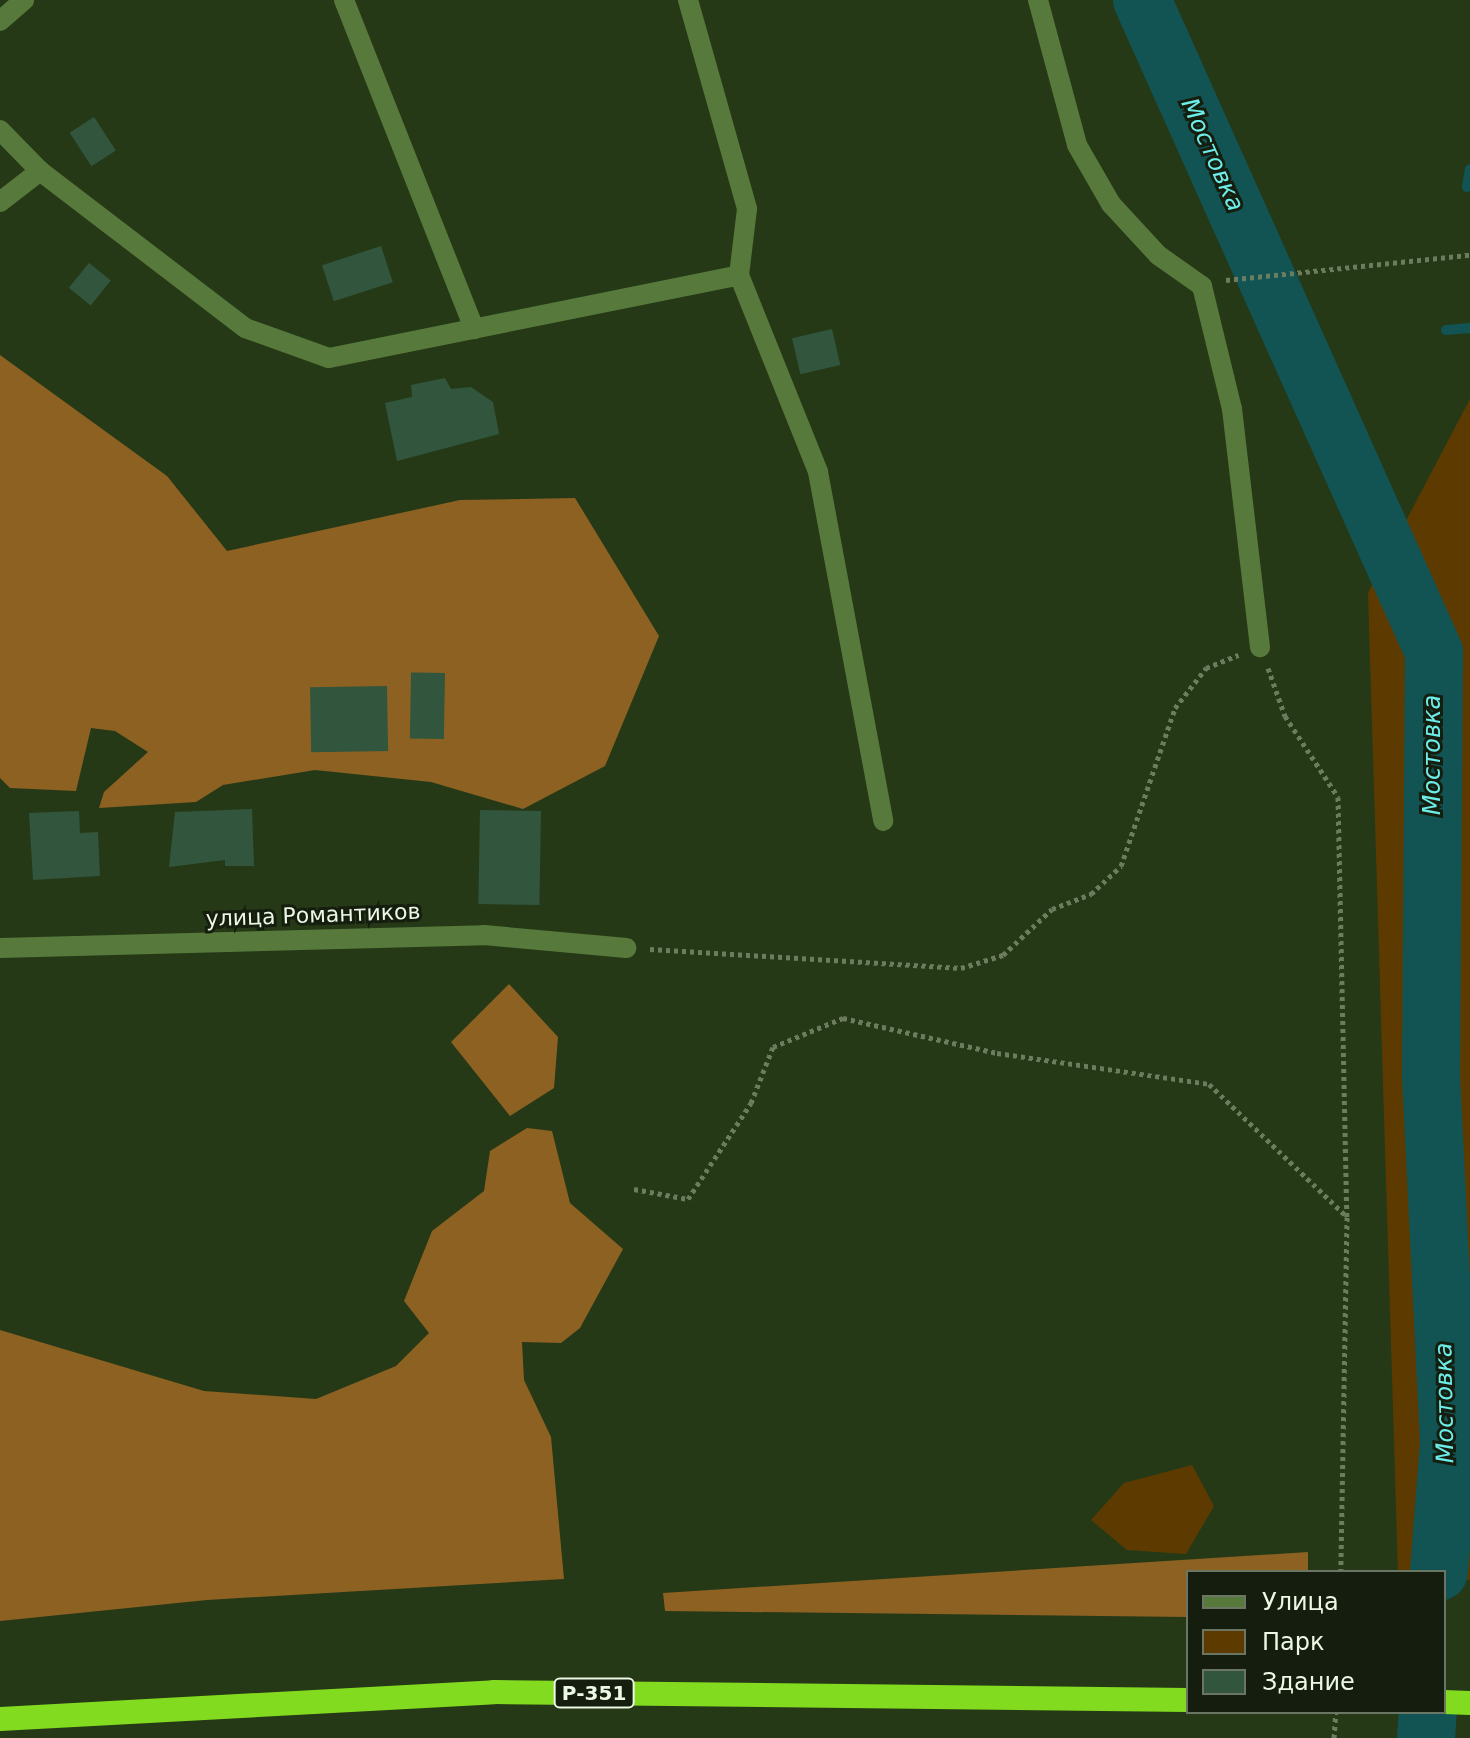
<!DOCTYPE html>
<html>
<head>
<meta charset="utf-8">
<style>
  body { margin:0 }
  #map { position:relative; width:1470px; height:1738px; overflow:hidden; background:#263917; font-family:"DejaVu Sans",sans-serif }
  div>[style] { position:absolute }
  .green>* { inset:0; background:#5d3b00 }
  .forest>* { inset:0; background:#8c6122 }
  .stream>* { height:10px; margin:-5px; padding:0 5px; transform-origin:5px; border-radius:5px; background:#115453 }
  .river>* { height:58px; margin:-29px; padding:0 29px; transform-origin:29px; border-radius:29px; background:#115453 }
  .building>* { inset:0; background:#31563d; transform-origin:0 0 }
  .path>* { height:5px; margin-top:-2.5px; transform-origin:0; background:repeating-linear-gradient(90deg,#6c7c5f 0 4px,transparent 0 8px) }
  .street>* { height:20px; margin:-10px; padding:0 10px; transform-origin:10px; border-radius:10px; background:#577a3c }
  .highway>* { height:24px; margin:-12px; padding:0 12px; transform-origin:12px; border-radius:12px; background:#83db20 }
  span { translate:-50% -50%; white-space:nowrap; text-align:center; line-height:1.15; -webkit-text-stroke:6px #151d0e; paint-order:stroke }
  .shield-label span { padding:2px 6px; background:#151d0e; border:2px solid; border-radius:6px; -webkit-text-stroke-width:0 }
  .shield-label { font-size:20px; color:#ecf8e4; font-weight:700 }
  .street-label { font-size:22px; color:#ecf8e4 }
  .water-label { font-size:24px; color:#6dede9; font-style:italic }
  .legend { position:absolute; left:1186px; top:1570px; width:260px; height:144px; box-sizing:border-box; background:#151d0e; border:2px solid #6b7564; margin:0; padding:10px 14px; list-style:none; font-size:24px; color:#ecf8e4 }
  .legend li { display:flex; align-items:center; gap:16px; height:40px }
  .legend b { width:40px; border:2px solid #6b7564 }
</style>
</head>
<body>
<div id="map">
  <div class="green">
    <i style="clip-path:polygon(1470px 399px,1470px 1580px,1444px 1579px,1444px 1572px,1398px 1572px,1368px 593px)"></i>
    <i style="clip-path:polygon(1192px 1465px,1214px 1506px,1186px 1554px,1127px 1550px,1091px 1520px,1124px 1483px)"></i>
  </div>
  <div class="forest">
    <i style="clip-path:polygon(0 355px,167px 476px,227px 551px,460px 500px,575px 498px,659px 636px,605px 766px,523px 809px,431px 782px,315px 770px,223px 785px,196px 802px,99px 808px,104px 792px,148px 752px,115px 731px,91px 728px,76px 791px,10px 788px,0 778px)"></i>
    <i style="clip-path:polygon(509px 984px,558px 1037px,554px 1088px,510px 1116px,451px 1042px)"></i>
    <i style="clip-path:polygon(527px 1128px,552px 1131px,570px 1203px,623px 1249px,580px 1328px,561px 1343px,522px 1342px,524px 1380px,551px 1437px,564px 1579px,207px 1600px,0 1621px,0 1330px,204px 1391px,316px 1399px,396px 1366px,429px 1333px,404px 1301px,432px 1231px,484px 1191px,490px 1151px)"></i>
    <i style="clip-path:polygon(1308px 1552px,1308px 1572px,1188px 1572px,1188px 1617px,665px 1611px,663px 1593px)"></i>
  </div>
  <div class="stream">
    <i style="left:1467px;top:187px;width:18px;rotate:-81deg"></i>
    <i style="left:1446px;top:330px;width:24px;rotate:-5deg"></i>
  </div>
  <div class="river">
    <i style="left:1142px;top:0;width:714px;rotate:65.87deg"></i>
    <i style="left:1434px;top:652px;width:423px;rotate:90.4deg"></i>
    <i style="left:1431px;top:1075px;width:367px;rotate:87.2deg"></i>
    <i style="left:1449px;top:1442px;width:130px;rotate:94.4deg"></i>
    <i style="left:1426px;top:1738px;width:26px;rotate:-86deg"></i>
  </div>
  <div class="building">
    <i style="left:94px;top:117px;width:40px;height:29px;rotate:57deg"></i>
    <i style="left:381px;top:246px;width:38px;height:62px;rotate:72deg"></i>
    <i style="left:89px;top:263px;width:28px;height:32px;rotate:39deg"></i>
    <i style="left:832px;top:329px;width:37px;height:41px;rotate:77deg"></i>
    <i style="clip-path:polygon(445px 378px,451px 389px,471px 387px,493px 402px,499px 434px,397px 461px,385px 403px,412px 397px,411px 385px)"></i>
    <i style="left:445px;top:673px;width:66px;height:34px;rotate:91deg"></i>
    <i style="left:387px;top:686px;width:65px;height:77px;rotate:89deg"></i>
    <i style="clip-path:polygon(252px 809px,254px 866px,225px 866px,225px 860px,169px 867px,175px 812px)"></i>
    <i style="left:480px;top:810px;width:61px;height:94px;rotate:1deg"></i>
    <i style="clip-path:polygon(79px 811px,80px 833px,98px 832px,100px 876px,33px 880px,29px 813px)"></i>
  </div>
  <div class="path">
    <i style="left:1226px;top:280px;width:245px;rotate:-5.9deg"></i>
    <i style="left:1268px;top:668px;width:51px;rotate:70.5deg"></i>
    <i style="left:1285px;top:716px;width:97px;rotate:56.8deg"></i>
    <i style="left:1338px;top:797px;width:420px;rotate:88.8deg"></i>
    <i style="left:1347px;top:1217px;width:355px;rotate:91deg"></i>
    <i style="left:650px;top:949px;width:312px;rotate:3.5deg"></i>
    <i style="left:961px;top:968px;width:44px;rotate:-17.2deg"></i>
    <i style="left:1003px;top:955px;width:67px;rotate:-43.2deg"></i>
    <i style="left:1052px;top:909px;width:42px;rotate:-21deg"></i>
    <i style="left:1091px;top:894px;width:41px;rotate:-43deg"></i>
    <i style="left:1121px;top:866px;width:167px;rotate:-71.1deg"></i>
    <i style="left:1175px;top:708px;width:51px;rotate:-52.2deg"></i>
    <i style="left:1206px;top:668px;width:35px;rotate:-22deg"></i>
    <i style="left:634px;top:1189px;width:55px;rotate:10.5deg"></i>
    <i style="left:688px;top:1199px;width:115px;rotate:-56.7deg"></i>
    <i style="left:751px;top:1103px;width:60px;rotate:-68.6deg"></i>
    <i style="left:773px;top:1047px;width:76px;rotate:-22.5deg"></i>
    <i style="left:843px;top:1018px;width:158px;rotate:12.8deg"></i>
    <i style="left:997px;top:1053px;width:214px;rotate:8.3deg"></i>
    <i style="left:1209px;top:1084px;width:190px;rotate:43.9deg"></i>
    <i style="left:1334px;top:1738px;width:26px;rotate:-86deg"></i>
  </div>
  <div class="street">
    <i style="left:344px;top:0;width:354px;rotate:68.4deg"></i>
    <i style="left:688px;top:0;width:217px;rotate:74.2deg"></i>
    <i style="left:747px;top:209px;width:66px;rotate:96.9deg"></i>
    <i style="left:739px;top:275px;width:212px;rotate:68.1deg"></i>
    <i style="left:818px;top:472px;width:355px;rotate:79.4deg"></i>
    <i style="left:1038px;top:0;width:150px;rotate:74.9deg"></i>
    <i style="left:1077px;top:145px;width:68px;rotate:60deg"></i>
    <i style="left:1111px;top:204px;width:69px;rotate:47.3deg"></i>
    <i style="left:1158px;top:255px;width:54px;rotate:35.2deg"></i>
    <i style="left:1202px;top:286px;width:127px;rotate:76.3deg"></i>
    <i style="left:1232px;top:409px;width:240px;rotate:83.3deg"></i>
    <i style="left:0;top:21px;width:32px;rotate:-41deg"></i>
    <i style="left:0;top:130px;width:57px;rotate:45.7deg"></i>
    <i style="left:40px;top:171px;width:258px;rotate:37.4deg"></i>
    <i style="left:245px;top:328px;width:89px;rotate:19.7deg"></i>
    <i style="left:329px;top:358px;width:418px;rotate:-11.4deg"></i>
    <i style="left:0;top:202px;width:51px;rotate:-37.8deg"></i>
    <i style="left:0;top:948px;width:484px;rotate:-1.5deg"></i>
    <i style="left:484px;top:935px;width:143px;rotate:5.2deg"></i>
  </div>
  <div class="highway">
    <i style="left:1444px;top:1702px;width:26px;rotate:2deg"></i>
    <i style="left:0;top:1719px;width:495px;rotate:-3.1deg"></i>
    <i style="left:494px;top:1692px;width:694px;rotate:0.66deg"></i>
  </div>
  <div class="shield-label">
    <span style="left:594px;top:1693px">Р-351</span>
  </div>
  <div class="street-label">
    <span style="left:313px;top:915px;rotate:-2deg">улица Романтиков</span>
  </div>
  <div class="water-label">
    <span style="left:1212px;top:155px;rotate:66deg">Мостовка</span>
    <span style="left:1433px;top:755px;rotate:-90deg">Мостовка</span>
    <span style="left:1445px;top:1403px;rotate:-91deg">Мостовка</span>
  </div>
  <ul class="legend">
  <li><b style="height:10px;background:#577a3c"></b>Улица</li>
  <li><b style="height:22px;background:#5d3b00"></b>Парк</li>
  <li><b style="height:22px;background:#31563d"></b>Здание</li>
  </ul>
</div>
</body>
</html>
